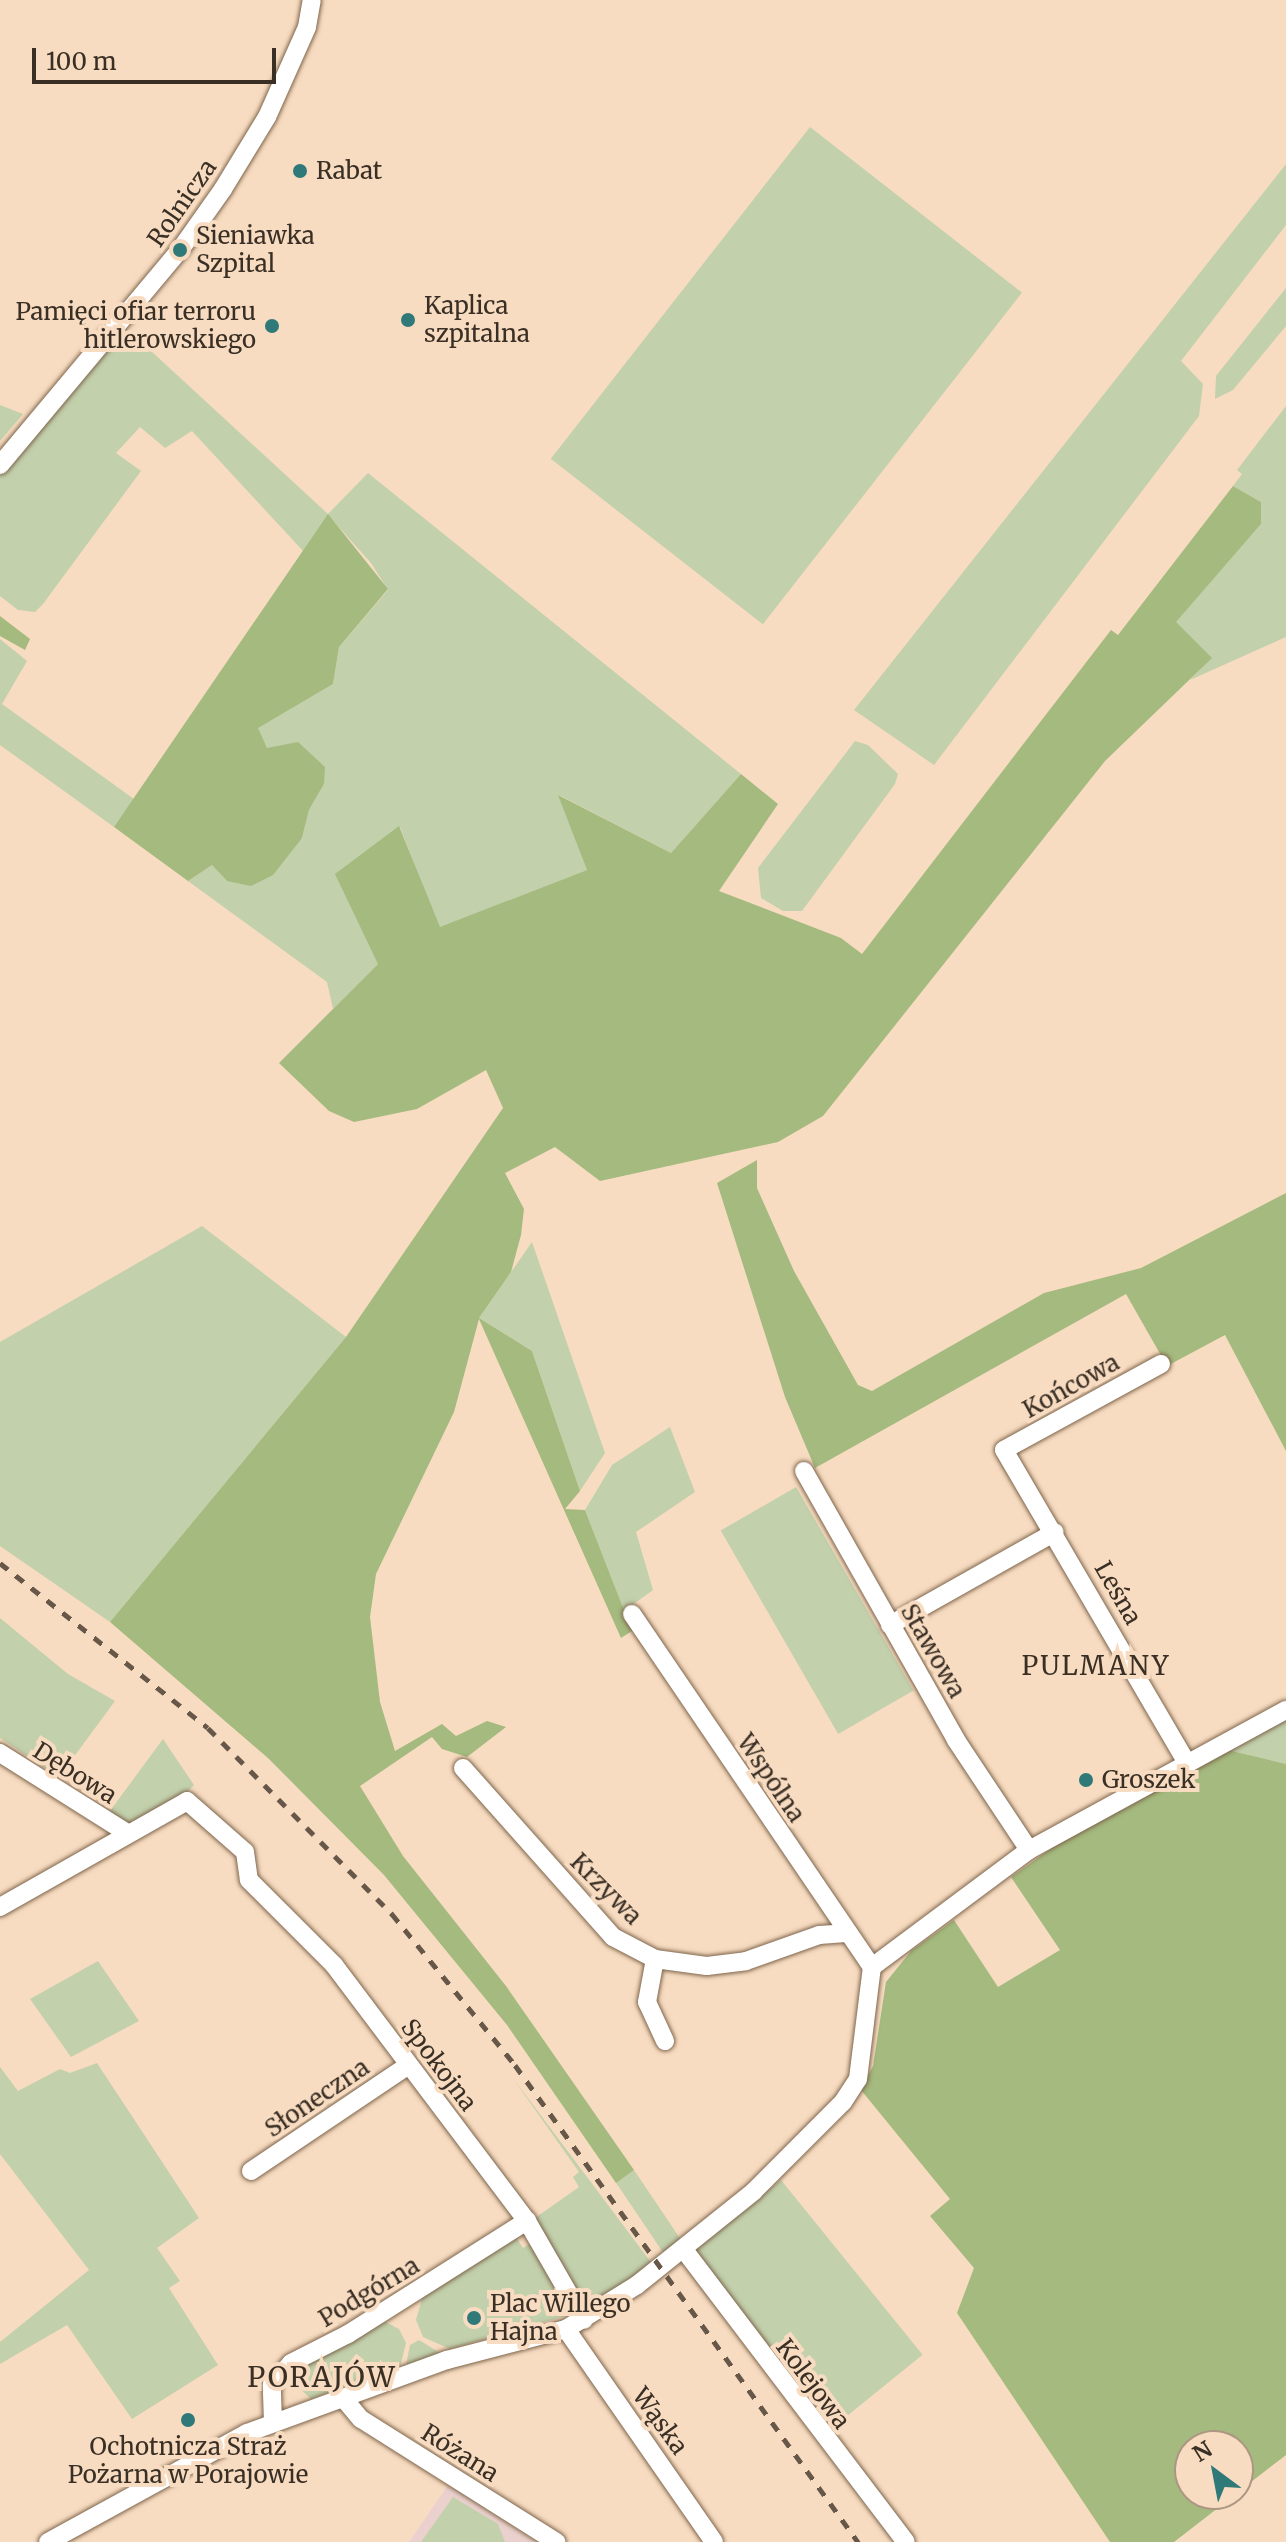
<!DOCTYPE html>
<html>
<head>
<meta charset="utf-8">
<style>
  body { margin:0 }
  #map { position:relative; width:1286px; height:2542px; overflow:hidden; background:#f8dcc1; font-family:Merriweather,serif }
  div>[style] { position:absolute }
  .education>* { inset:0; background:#ebd1cd }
  .green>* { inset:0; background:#c2d0ac; transform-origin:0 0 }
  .forest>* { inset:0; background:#a4ba7e }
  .roads { filter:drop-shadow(0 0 2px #7d654c) drop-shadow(0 0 2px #7d654c) }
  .minor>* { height:18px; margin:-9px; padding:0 9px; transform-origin:9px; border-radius:9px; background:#fff }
  .rail>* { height:5px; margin-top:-2.5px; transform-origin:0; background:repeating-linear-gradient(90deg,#665749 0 10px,transparent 0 20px) }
  .dots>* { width:22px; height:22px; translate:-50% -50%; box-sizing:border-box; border:4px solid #f8dcc1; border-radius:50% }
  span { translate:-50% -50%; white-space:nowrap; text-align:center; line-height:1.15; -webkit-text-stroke:8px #f8dcc1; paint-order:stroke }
  .poi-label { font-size:24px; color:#3a2f25 }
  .left { translate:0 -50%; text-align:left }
  .right { translate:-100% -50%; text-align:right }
  .street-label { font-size:24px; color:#3a2f25 }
  .neighbourhood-label { font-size:26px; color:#3a2f25; letter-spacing:2px }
  .quarter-label { font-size:28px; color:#3a2f25; letter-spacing:2px }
  .north { position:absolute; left:1174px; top:2430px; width:80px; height:80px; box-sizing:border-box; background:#f8dcc1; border:2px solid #ac9783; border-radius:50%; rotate:328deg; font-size:22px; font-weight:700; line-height:32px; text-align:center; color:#3a2f25 }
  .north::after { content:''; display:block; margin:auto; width:28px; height:36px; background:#2f7978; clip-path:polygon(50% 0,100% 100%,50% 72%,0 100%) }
  .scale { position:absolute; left:32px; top:48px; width:244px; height:36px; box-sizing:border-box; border:4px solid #3a2f25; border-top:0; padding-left:10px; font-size:24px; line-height:28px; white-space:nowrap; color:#3a2f25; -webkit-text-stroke:6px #f8dcc1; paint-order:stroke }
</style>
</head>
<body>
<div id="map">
  <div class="education">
    <i style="clip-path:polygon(448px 2485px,536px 2542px,409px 2542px)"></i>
  </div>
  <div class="green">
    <i style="left:810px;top:127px;width:269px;height:421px;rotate:38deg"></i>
    <i style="clip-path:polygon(1286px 164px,1286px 225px,1181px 361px,1203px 384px,1199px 416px,934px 765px,854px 710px)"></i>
    <i style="clip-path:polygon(1286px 288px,1286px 326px,1233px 390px,1215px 399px,1216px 376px)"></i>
    <i style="clip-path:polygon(125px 327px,328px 514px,368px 473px,741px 774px,671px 853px,559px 795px,587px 870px,439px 928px,400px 827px,378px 964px,333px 1009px,327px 982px,188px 881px,212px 865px,227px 881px,302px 838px,309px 810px,324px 784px,267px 748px,257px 728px,333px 684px,339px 647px,388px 590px,371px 563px,328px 515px,303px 551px,192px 431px,165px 448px,140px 427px,116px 453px,141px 471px,43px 604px,35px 612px,18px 610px,0 596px,0 475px)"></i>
    <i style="clip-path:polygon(0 405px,23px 414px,0 441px)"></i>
    <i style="clip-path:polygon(1286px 406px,1286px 637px,1190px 680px,1211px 658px,1175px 622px,1261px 524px,1261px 502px,1233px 486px,1242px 474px,1237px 470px)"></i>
    <i style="clip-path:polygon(0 639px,27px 661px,2px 704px,134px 799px,114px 827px,0 745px)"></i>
    <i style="clip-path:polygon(855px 741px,868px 745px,898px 774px,895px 784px,802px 911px,783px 911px,761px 898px,758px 868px)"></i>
    <i style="clip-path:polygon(202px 1226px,346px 1337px,110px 1622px,0 1546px,0 1342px)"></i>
    <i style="clip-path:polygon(532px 1242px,605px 1453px,580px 1491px,532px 1351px,479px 1318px)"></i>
    <i style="clip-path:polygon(670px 1427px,695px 1492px,636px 1532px,653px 1590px,624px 1611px,585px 1510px,612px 1465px)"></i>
    <i style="left:796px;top:1487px;width:235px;height:87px;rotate:60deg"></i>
    <i style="clip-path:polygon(0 1618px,68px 1674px,115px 1701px,59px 1777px,0 1738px)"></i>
    <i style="clip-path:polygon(1286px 1714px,1286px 1764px,1228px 1750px)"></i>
    <i style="clip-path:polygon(163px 1739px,194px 1785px,183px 1797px,127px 1828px,107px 1815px)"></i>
    <i style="clip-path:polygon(98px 1961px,139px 2021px,71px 2057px,30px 1999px)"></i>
    <i style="clip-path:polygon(97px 2063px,199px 2218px,157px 2248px,180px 2281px,169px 2288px,218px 2365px,132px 2419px,67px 2325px,0 2364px,0 2342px,89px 2270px,0 2154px,0 2067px,18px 2091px,60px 2069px,70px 2073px)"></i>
    <i style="clip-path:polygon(512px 2077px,653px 2265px,595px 2305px,584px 2303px,535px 2218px,579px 2187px,573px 2177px,579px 2172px)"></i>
    <i style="left:634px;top:2170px;width:87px;height:22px;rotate:56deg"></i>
    <i style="left:781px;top:2180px;width:225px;height:114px;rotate:51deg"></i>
    <i style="clip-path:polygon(516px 2237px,523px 2248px,535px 2241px,561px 2289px,548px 2297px,553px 2306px,564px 2301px,566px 2316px,450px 2349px,423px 2337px,416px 2320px,423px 2295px)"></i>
    <i style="clip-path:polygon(382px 2320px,399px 2329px,406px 2343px,400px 2367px,311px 2399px,292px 2381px,293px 2368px)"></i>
    <i style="clip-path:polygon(419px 2340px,440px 2353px,406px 2365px,410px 2345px)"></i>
    <i style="clip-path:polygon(453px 2497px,498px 2524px,505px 2542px,421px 2542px)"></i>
  </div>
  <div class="forest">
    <i style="clip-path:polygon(1233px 486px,1261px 502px,1261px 524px,1176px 622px,1212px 658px,1105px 761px,823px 1116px,778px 1142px,600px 1181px,555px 1147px,505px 1173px,524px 1209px,521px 1235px,511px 1272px,479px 1318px,532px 1351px,580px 1491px,565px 1509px,585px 1510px,632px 1631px,621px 1638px,479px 1319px,454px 1412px,376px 1574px,370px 1617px,380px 1702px,395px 1751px,442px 1724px,456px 1736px,487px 1721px,506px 1727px,467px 1757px,442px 1749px,432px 1737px,360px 1786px,403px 1856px,506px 1986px,634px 2170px,616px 2183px,507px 2025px,384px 1875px,269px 1759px,110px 1622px,346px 1337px,503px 1108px,486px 1070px,417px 1109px,354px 1122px,329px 1111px,279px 1063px,378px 964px,335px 874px,399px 826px,440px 927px,587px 870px,558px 795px,671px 853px,741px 774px,778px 804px,719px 891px,841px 938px,862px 954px,1111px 630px,1118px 635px)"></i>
    <i style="clip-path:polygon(328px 514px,388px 589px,339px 647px,333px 684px,258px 728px,267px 748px,298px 742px,325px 767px,324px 784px,309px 810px,302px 838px,273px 875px,251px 886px,227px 881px,212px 865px,188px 881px,114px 827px)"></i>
    <i style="clip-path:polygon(0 616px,30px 639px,25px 650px,0 636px)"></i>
    <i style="clip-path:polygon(757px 1160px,757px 1188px,794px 1271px,858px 1385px,872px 1391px,1044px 1293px,1141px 1268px,1286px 1193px,1286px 1451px,1225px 1335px,1167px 1366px,1126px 1294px,815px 1468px,785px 1397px,717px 1183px)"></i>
    <i style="clip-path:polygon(1228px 1750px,1286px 1764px,1286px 2455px,1238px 2492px,1238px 2446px,1190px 2446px,1190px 2494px,1236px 2494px,1174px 2542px,1110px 2542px,957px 2313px,974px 2268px,930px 2216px,950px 2199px,861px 2090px,873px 2066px,886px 1982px,911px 1951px,954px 1920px,998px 1987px,1060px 1950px,1011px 1877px,1056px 1845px)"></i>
  </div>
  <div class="roads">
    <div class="minor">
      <i style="left:0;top:465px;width:280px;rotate:-50.1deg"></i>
      <i style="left:180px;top:250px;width:75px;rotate:-54.8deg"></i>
      <i style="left:223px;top:189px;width:84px;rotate:-58.6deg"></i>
      <i style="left:267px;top:117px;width:98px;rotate:-66deg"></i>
      <i style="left:307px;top:27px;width:27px;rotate:-80deg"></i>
      <i style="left:1161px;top:1364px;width:179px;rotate:151.3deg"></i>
      <i style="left:1004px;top:1450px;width:360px;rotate:59.7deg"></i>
      <i style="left:804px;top:1471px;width:309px;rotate:60.5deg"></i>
      <i style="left:956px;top:1740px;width:132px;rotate:56.4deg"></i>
      <i style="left:632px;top:1614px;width:427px;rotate:55.8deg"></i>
      <i style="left:890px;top:1625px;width:189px;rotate:-29.4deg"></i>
      <i style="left:0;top:1753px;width:150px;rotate:32.2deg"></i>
      <i style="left:463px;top:1768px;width:226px;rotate:48.4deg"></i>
      <i style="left:613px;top:1937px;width:47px;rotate:27.6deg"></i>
      <i style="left:655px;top:1959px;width:52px;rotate:7.7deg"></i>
      <i style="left:707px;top:1966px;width:39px;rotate:-7deg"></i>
      <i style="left:746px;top:1961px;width:77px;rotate:-19.6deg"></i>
      <i style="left:819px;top:1935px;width:27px;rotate:-4deg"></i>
      <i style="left:0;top:1907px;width:215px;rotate:-29.5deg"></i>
      <i style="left:187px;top:1801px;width:77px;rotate:41.3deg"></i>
      <i style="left:245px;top:1852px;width:28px;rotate:82deg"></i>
      <i style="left:249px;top:1880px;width:120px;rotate:45deg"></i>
      <i style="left:334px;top:1965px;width:321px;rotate:53deg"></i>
      <i style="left:527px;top:2221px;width:114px;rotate:60.1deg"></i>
      <i style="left:655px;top:1959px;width:44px;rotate:100.5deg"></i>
      <i style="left:647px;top:2002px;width:43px;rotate:65.2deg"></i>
      <i style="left:251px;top:2171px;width:190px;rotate:-33.9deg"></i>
      <i style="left:685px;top:2251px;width:365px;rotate:52.8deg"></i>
      <i style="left:566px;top:2329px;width:259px;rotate:55.2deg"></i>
      <i style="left:344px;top:2399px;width:26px;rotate:50deg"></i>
      <i style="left:361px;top:2419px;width:231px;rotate:32.2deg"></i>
      <i style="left:273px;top:2422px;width:37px;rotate:-92deg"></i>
      <i style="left:272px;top:2385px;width:29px;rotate:-49deg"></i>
      <i style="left:291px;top:2363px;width:64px;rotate:-27deg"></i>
      <i style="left:348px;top:2334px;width:212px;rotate:-32.3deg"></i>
      <i style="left:48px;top:2542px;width:227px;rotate:-28.7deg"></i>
      <i style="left:247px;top:2433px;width:213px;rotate:-20.1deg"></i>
      <i style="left:447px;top:2360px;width:123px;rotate:-14.6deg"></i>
      <i style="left:566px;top:2329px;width:84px;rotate:-31.8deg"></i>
      <i style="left:637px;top:2285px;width:149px;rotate:-38.7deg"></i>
      <i style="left:753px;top:2192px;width:127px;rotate:-45deg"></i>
      <i style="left:843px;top:2102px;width:27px;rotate:-57deg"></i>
      <i style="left:858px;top:2079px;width:113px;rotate:-82.9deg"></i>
      <i style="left:872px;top:1967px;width:196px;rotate:-36.7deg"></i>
      <i style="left:1029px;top:1850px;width:293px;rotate:-28.6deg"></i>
    </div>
  </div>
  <div class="rail">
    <i style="left:0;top:1563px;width:265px;rotate:38.4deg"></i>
    <i style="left:208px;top:1728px;width:262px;rotate:45.3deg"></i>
    <i style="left:392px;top:1914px;width:195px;rotate:50.8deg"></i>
    <i style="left:515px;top:2065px;width:588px;rotate:54.28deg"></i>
  </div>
  <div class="dots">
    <i style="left:300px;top:171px;background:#2f7978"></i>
    <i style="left:180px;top:250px;background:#2f7978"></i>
    <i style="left:408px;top:320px;background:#2f7978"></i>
    <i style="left:272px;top:326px;background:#2f7978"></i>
    <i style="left:1086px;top:1780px;background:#2f7978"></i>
    <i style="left:474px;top:2318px;background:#2f7978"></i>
    <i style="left:188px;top:2420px;background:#2f7978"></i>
  </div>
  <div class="poi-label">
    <span class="left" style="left:316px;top:171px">Rabat</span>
    <span class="left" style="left:196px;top:250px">Sieniawka<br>Szpital</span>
    <span class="left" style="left:424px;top:320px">Kaplica<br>szpitalna</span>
    <span class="right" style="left:256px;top:326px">Pamięci ofiar terroru<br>hitlerowskiego</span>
    <span class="left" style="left:1102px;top:1780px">Groszek</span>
    <span class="left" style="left:490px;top:2318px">Plac Willego<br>Hajna</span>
    <span style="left:188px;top:2461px">Ochotnicza Straż<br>Pożarna w Porajowie</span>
  </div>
  <div class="street-label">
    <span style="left:182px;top:203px;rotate:-55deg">Rolnicza</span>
    <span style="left:1071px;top:1386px;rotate:-29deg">Końcowa</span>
    <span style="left:1118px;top:1593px;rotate:60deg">Leśna</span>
    <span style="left:933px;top:1651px;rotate:60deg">Stawowa</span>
    <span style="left:75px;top:1773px;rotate:32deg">Dębowa</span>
    <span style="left:771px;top:1778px;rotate:56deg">Wspólna</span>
    <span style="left:606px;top:1889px;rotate:45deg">Krzywa</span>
    <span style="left:439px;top:2065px;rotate:53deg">Spokojna</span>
    <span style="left:317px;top:2098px;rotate:-34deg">Słoneczna</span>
    <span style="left:369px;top:2292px;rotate:-31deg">Podgórna</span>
    <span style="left:813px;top:2384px;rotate:53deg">Kolejowa</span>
    <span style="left:660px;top:2421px;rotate:54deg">Wąska</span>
    <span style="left:460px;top:2453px;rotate:32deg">Różana</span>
  </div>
  <div class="neighbourhood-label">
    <span style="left:1096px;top:1666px">PULMANY</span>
  </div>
  <div class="quarter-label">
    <span style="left:322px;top:2377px">PORAJÓW</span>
  </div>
  <div class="north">N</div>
  <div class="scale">100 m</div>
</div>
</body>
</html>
